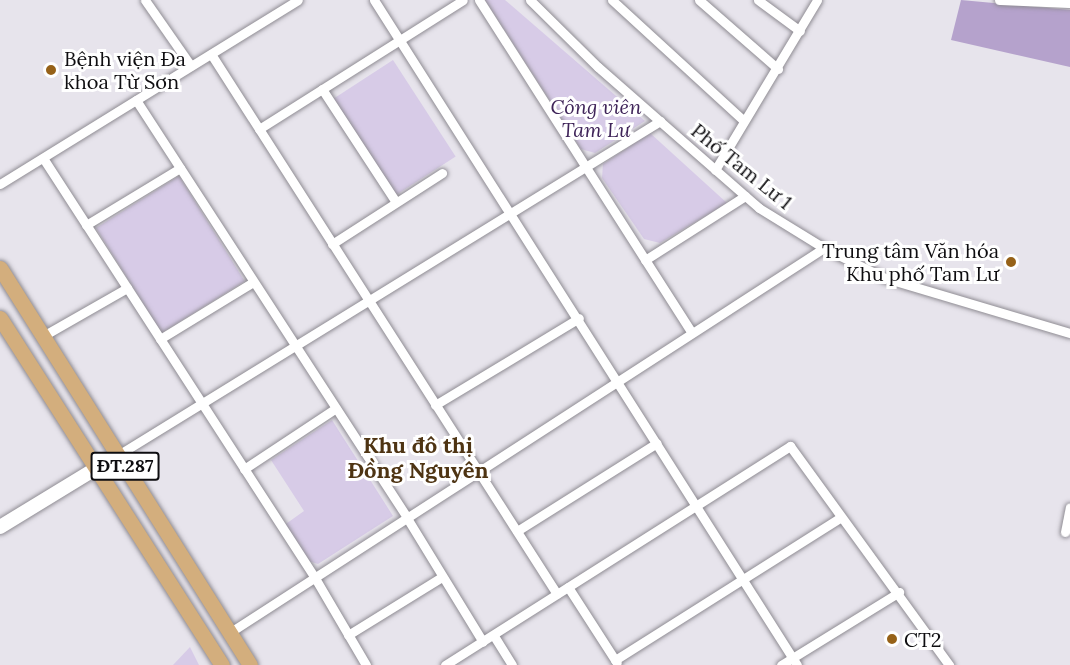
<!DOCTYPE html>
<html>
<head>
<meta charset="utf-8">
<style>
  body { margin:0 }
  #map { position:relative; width:1070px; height:665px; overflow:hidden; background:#e7e4ec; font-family:Lora,serif }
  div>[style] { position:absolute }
  .green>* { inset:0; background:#d7cbe7; transform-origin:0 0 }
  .water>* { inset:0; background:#b5a2cc }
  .roads { filter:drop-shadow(0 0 2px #8f8c93) drop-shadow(0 0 2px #8f8c93) }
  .minor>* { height:9px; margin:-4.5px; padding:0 4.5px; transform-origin:4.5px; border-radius:4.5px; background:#fff }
  .secondary>* { height:14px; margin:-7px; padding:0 7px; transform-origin:7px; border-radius:7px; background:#fff }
  .primary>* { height:15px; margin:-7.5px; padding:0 7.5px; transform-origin:7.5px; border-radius:7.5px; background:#d3ae7d }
  .dots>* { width:16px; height:16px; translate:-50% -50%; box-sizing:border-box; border:3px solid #fff; border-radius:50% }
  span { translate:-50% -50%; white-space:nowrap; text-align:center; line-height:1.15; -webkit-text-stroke:6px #fff; paint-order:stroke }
  .shield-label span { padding:2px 4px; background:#fff; border:2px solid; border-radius:4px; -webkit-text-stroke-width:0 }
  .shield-label { font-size:18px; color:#0e0d10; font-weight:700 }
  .poi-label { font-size:20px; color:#0e0d10 }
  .left { translate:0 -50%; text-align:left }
  .right { translate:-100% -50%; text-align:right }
  .park-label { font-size:20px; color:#3f2459; font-style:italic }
  .street-label { font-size:20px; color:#0e0d10 }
  .quarter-label { font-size:22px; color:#4e3413; font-weight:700 }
</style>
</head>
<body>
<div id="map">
  <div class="green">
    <i style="clip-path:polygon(485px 0,505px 0,645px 121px,595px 153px,581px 149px)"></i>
    <i style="left:393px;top:60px;width:115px;height:71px;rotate:57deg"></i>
    <i style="clip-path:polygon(650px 133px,727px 203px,660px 243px,644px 239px,602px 178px,603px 164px)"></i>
    <i style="left:179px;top:176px;width:124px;height:98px;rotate:58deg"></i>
    <i style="clip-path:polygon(332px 420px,393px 516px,318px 564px,308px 561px,283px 526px,304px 511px,271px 460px)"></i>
    <i style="clip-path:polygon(190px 647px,199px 665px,173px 665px)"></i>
  </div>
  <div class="water">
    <i style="clip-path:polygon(961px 0,1070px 10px,1070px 67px,951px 40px)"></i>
  </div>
  <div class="roads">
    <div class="minor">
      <i style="left:145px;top:0;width:80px;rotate:55.1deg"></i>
      <i style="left:374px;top:0;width:788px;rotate:57.54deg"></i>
      <i style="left:479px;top:0;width:395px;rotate:57.4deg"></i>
      <i style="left:530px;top:0;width:95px;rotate:44.6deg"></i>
      <i style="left:598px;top:67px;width:214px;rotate:41.2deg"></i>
      <i style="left:759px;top:208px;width:76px;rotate:31.6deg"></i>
      <i style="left:824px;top:248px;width:68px;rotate:26.2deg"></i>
      <i style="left:885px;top:278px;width:193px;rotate:16.6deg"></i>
      <i style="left:612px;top:0;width:178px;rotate:42.5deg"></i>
      <i style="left:699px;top:0;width:105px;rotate:41.1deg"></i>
      <i style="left:758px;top:0;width:52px;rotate:36.4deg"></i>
      <i style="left:999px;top:0;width:71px;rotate:2.4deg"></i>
      <i style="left:211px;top:54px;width:641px;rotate:57.35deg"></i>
      <i style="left:322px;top:89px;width:135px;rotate:56.8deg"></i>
      <i style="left:136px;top:100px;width:498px;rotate:57deg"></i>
      <i style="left:407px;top:518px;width:145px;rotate:58.5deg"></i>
      <i style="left:259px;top:129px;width:241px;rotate:-32.3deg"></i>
      <i style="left:43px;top:158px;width:500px;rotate:57.07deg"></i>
      <i style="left:315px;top:578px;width:101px;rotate:59.6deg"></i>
      <i style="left:715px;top:170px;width:198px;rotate:-59deg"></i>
      <i style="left:0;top:184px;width:350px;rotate:-31.7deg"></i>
      <i style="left:86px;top:225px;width:110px;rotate:-31.2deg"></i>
      <i style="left:332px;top:244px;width:131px;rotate:-32.8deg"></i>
      <i style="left:645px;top:260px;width:119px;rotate:-32.6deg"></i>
      <i style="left:43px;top:336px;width:97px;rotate:-29.7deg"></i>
      <i style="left:160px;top:339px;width:109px;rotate:-31.5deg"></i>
      <i style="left:435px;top:405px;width:168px;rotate:-31.1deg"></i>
      <i style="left:118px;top:455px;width:637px;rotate:-31.64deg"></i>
      <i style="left:244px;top:469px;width:110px;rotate:-33.5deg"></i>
      <i style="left:517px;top:531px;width:165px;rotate:-32.2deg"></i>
      <i style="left:1065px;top:532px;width:25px;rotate:-79deg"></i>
      <i style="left:568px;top:587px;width:90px;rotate:57.2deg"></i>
      <i style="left:229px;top:633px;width:709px;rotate:-32.91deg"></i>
      <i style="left:348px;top:635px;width:110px;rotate:-31.7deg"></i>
      <i style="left:494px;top:636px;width:34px;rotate:58deg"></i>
      <i style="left:615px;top:660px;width:266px;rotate:-32.3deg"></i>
      <i style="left:445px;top:665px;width:409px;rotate:-32.4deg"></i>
      <i style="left:790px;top:446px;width:271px;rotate:54deg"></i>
      <i style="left:781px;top:665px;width:139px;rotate:-31.7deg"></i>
    </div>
    <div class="secondary">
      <i style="left:0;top:527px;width:138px;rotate:-31.4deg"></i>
    </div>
    <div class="primary">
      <i style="left:0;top:268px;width:469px;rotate:57.8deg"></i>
      <i style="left:0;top:318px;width:412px;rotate:57.4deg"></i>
    </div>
  </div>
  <div class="dots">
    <i style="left:51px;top:70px;background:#966118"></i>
    <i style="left:1011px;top:262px;background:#966118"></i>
    <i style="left:892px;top:639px;background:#966118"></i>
  </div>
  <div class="shield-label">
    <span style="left:125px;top:466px">ĐT.287</span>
  </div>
  <div class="poi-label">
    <span class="left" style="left:64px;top:70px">Bệnh viện Đa<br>khoa Từ Sơn</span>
    <span class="right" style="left:999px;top:262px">Trung tâm Văn hóa<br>Khu phố Tam Lư</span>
    <span class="left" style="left:904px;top:639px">CT2</span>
  </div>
  <div class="park-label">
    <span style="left:596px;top:118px">Công viên<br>Tam Lư</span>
  </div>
  <div class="street-label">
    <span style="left:742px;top:166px;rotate:39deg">Phố Tam Lư 1</span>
  </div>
  <div class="quarter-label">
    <span style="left:418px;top:458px">Khu đô thị<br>Đồng Nguyên</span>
  </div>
</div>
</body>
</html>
